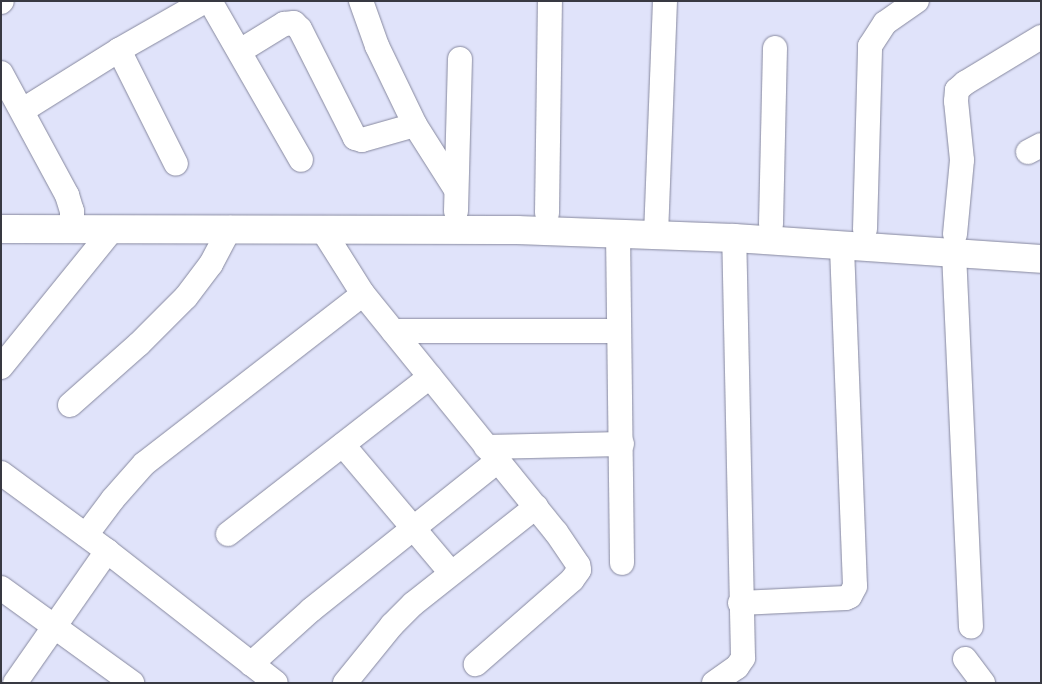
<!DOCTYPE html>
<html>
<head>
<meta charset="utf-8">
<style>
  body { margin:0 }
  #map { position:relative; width:1042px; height:684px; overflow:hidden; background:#e0e3fa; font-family:"Times New Roman",serif }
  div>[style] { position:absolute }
  .roads { filter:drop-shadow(0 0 1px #86889e) drop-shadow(0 0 1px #86889e) }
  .minor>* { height:24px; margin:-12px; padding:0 12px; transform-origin:12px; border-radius:12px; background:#fff }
  .highway>* { height:28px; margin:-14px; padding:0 14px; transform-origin:14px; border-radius:14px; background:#fff }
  span { translate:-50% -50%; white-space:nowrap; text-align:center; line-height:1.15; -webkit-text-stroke:4px #fff; paint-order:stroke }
  .frame { position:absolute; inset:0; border:2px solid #383942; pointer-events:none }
</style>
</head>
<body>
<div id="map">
  <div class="roads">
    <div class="minor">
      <i style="left:210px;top:1px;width:183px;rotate:60.2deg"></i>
      <i style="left:361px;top:1px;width:48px;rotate:70.4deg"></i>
      <i style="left:377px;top:46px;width:88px;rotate:64.3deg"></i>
      <i style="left:415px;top:125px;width:75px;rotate:57.6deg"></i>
      <i style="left:1px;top:2px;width:1px;rotate:-45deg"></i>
      <i style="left:119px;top:50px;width:127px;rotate:63.4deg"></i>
      <i style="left:240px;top:51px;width:52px;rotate:-31.5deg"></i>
      <i style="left:284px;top:24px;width:10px;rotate:-6deg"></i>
      <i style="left:294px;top:23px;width:8px;rotate:45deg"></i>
      <i style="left:300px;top:29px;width:122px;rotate:63.2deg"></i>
      <i style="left:355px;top:138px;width:7px;rotate:16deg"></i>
      <i style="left:362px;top:140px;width:55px;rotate:-15.8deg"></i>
      <i style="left:1px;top:73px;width:139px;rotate:61.6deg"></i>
      <i style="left:67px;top:195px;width:17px;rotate:73deg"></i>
      <i style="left:72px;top:211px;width:18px;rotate:90deg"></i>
      <i style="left:23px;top:110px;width:113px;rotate:-32deg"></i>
      <i style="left:119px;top:50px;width:99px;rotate:-29.7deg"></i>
      <i style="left:1028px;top:152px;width:15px;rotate:-28deg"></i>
      <i style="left:456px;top:211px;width:152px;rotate:-88.5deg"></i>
      <i style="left:547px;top:213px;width:212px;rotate:-89.2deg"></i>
      <i style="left:771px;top:224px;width:176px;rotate:-88.7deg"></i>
      <i style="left:322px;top:229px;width:77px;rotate:57.8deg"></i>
      <i style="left:363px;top:294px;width:306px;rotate:51deg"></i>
      <i style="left:556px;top:532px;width:40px;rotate:56deg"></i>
      <i style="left:578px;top:565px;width:5px;rotate:79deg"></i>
      <i style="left:579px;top:570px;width:12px;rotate:125deg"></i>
      <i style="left:572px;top:580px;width:128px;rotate:138.8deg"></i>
      <i style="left:865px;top:229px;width:183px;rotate:-88.4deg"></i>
      <i style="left:870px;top:46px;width:27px;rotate:-57deg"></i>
      <i style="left:885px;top:23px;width:39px;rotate:-35deg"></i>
      <i style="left:618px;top:233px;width:330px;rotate:89.3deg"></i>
      <i style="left:955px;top:234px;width:74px;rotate:-84.6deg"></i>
      <i style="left:962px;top:160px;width:59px;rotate:-95.8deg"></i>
      <i style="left:956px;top:101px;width:11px;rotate:-85deg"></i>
      <i style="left:957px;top:90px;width:11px;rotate:-41deg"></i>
      <i style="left:965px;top:83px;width:89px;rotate:-31.2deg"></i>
      <i style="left:656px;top:235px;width:234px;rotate:-87.8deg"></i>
      <i style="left:954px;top:253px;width:374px;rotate:87.4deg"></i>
      <i style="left:393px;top:331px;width:226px"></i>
      <i style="left:1px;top:367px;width:176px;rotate:-51deg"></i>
      <i style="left:70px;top:405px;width:92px;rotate:-41.5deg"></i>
      <i style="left:139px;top:344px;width:66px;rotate:-45deg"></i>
      <i style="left:186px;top:297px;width:41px;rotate:-52.9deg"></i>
      <i style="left:211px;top:264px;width:41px;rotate:-62.2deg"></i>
      <i style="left:343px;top:445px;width:167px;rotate:49.8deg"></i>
      <i style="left:486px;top:447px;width:136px;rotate:-1.3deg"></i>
      <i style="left:1px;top:473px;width:132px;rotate:36.3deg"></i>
      <i style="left:107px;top:551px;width:214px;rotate:38deg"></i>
      <i style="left:228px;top:534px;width:256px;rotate:-37.9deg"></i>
      <i style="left:86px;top:535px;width:45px;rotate:-53.1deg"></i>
      <i style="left:113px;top:499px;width:47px;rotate:-48.5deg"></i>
      <i style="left:144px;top:464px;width:277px;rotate:-37.8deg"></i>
      <i style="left:1px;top:588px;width:162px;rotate:35.9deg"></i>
      <i style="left:740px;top:603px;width:106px;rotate:-2.7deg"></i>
      <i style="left:846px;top:598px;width:4px;rotate:-27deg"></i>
      <i style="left:850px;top:596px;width:11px;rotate:-63deg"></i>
      <i style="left:855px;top:586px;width:340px;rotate:-92.2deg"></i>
      <i style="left:965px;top:659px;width:30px;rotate:53deg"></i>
      <i style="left:251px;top:664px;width:81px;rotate:-42deg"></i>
      <i style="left:311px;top:610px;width:241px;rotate:-38.6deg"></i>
      <i style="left:15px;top:683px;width:161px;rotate:-55.1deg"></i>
      <i style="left:345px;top:683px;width:75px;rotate:-51deg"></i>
      <i style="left:392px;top:625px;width:30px;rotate:-45deg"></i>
      <i style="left:413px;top:604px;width:157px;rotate:-38.3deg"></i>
      <i style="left:714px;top:683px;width:28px;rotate:-35deg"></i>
      <i style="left:737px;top:667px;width:11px;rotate:-56deg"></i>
      <i style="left:743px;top:658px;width:420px;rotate:-91.2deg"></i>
    </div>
    <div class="highway">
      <i style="left:1px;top:229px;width:516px;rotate:0.11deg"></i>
      <i style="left:517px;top:230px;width:217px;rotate:2.1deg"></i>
      <i style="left:734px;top:238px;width:308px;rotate:3.9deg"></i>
    </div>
  </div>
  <div class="frame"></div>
</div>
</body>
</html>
